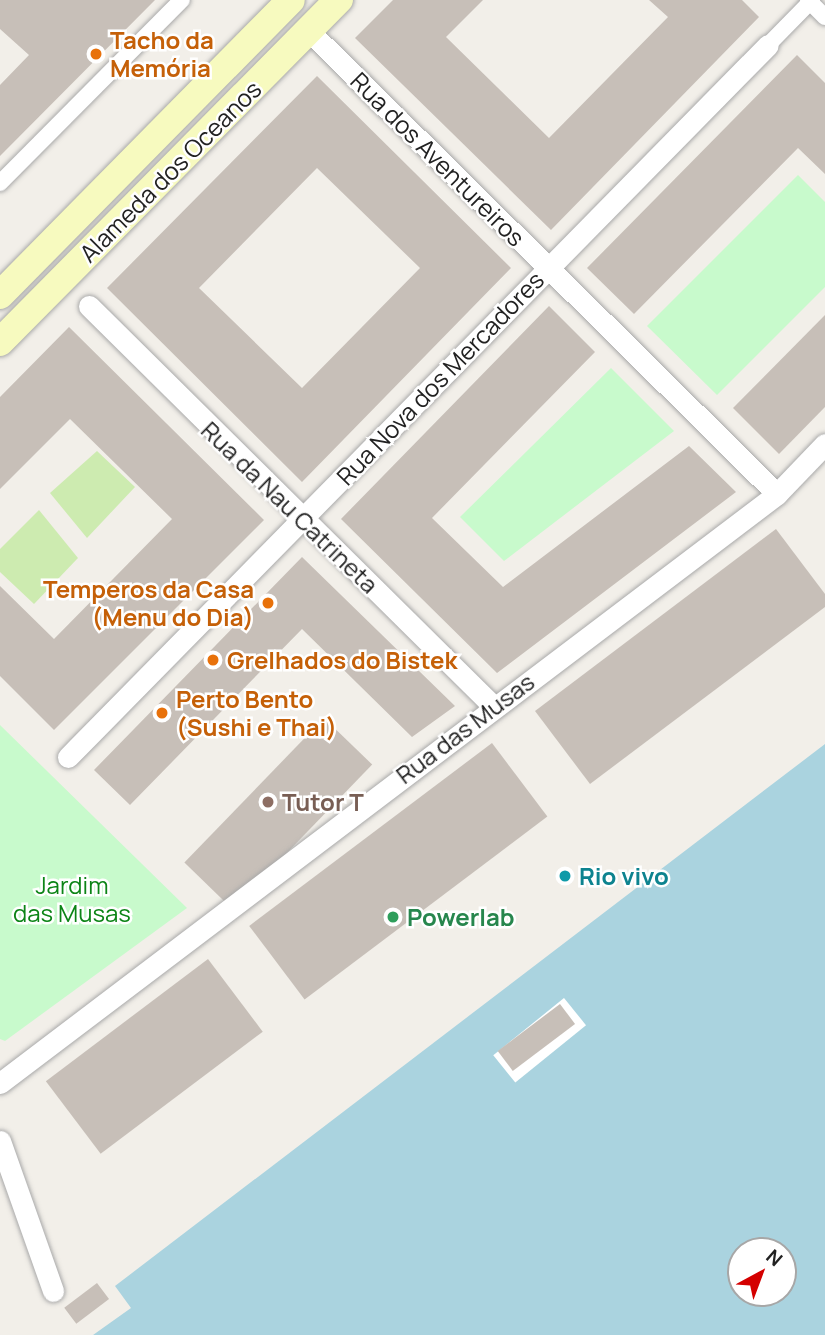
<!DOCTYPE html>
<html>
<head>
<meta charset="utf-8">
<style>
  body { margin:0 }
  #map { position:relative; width:825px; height:1335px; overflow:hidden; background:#f2efe9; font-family:Manrope,sans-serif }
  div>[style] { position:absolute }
  .grass>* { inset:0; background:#cdebb0 }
  .park>* { inset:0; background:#c8facc }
  .water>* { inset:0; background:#aad3df }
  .pier>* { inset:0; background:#fff; transform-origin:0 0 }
  .building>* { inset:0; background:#c7bfb8; transform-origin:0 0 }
  .roads { filter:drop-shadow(0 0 2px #a9a9a9) drop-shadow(0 0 2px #a9a9a9) }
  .pedestrian>* { height:16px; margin:-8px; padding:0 8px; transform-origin:8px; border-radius:8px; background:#fff }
  .minor>* { height:21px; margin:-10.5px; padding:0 10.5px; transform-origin:10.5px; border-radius:10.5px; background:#fff }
  .secondary>* { height:28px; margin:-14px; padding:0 14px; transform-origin:14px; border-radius:14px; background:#f7fabf }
  .dots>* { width:19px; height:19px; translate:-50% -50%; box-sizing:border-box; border:4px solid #fff; border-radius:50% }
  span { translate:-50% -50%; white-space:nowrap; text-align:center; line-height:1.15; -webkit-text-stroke:5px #fff; paint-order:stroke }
  .food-label { font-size:24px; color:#c56008; font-weight:700 }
  .left { translate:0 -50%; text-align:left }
  .right { translate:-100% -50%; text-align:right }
  .street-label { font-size:24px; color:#222 }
  .education-label { font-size:24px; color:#785e54; font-weight:700 }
  .culture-label { font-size:24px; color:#0d838f; font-weight:700 }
  .park-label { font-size:24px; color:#0c8416 }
  .leisure-label { font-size:24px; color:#27864d; font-weight:700 }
  .north { position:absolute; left:727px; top:1237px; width:70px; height:70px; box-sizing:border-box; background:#fff; border:2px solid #a7a7a7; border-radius:50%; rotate:41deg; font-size:19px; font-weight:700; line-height:28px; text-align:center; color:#222 }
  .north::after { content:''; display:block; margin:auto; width:24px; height:32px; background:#d40000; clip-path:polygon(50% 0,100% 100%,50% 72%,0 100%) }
</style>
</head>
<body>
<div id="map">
  <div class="grass">
    <i style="clip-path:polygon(97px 451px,135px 487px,87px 538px,50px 493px)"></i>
    <i style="clip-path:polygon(39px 510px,78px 558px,34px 604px,0 572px,0 549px)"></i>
  </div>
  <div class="park">
    <i style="clip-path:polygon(798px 175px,825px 202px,825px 287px,717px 395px,647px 326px)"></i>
    <i style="clip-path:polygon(611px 368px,674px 431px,504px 561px,460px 517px)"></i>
    <i style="clip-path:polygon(0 725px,187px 908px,5px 1041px,0 1039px)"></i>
  </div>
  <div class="water">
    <i style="clip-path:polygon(evenodd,825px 744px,825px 1335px,93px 1335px,131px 1308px,115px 1286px,825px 744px,741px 1251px,783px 1251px,783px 1293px,741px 1293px,741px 1251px)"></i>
  </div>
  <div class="pier">
    <i style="left:564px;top:998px;width:35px;height:91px;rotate:51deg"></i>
  </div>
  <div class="building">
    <i style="clip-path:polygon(0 0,155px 0,0 156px,0 85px,29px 55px,0 29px)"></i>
    <i style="clip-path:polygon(393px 0,483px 0,446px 37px,549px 138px,668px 17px,649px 0,742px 0,759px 17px,551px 230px,355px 38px)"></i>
    <i style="clip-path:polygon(797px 55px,825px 83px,825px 174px,798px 148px,634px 314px,587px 268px)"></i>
    <i style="clip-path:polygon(evenodd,317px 76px,511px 268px,302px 482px,107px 288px,317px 76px,317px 168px,420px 268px,302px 388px,199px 288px,317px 168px)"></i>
    <i style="clip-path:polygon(549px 306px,595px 352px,432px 518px,503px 587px,689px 446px,736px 492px,497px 673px,341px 519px)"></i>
    <i style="clip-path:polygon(825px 315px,825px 407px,779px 454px,733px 408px)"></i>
    <i style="clip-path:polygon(69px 327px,264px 520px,54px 730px,0 676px,0 586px,54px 639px,172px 519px,70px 419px,0 489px,0 397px)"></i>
    <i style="clip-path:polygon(776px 529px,825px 594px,825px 607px,590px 784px,535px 711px)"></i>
    <i style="clip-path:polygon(302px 557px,455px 706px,412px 737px,302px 629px,130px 805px,94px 770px)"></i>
    <i style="left:324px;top:718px;width:67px;height:201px;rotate:44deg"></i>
    <i style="left:492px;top:743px;width:92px;height:304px;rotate:53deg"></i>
    <i style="left:208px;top:959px;width:91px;height:203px;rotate:53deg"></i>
    <i style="left:560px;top:1004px;width:25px;height:78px;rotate:53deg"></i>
    <i style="left:97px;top:1283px;width:20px;height:41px;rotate:53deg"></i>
  </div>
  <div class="roads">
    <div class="pedestrian">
      <i style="left:808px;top:0;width:24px;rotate:45deg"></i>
      <i style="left:768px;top:45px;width:63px;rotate:-45.6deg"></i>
      <i style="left:0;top:183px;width:258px;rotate:-45.2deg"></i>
    </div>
    <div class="minor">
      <i style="left:309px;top:31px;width:658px;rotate:44.69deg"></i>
      <i style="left:89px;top:306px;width:569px;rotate:44.71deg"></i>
      <i style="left:68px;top:757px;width:998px;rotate:-45.49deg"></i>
      <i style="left:0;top:1083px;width:975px;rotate:-37.16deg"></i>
      <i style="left:777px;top:494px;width:69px;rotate:-46.2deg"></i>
      <i style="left:0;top:1141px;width:159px;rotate:70.5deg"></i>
    </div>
    <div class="secondary">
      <i style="left:0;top:295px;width:414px;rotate:-45.4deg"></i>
      <i style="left:0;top:342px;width:482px;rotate:-45.3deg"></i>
    </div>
  </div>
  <div class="dots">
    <i style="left:96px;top:54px;background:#e8710a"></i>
    <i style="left:268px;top:603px;background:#e8710a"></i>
    <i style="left:213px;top:660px;background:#e8710a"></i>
    <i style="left:162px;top:713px;background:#e8710a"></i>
    <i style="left:268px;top:802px;background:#8d6e63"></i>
    <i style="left:565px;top:876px;background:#0f9aa8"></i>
    <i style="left:393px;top:917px;background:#2e9e5b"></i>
  </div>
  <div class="food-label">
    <span class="left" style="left:110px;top:54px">Tacho da<br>Memória</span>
    <span class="right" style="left:254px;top:603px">Temperos da Casa<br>(Menu do Dia)</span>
    <span class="left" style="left:227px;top:660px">Grelhados do Bistek</span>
    <span class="left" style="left:176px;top:713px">Perto Bento<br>(Sushi e Thai)</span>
  </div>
  <div class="street-label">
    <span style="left:438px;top:159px;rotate:45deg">Rua dos Aventureiros</span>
    <span style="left:170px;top:171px;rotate:-45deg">Alameda dos Oceanos</span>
    <span style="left:440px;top:378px;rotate:-46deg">Rua Nova dos Mercadores</span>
    <span style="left:290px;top:507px;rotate:44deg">Rua da Nau Catrineta</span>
    <span style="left:465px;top:728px;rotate:-37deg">Rua das Musas</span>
  </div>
  <div class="education-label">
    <span class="left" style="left:282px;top:802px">Tutor T</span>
  </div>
  <div class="culture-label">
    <span class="left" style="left:579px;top:876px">Rio vivo</span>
  </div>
  <div class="park-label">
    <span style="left:72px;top:899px">Jardim<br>das Musas</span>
  </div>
  <div class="leisure-label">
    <span class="left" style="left:407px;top:917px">Powerlab</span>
  </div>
  <div class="north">N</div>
</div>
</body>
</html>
